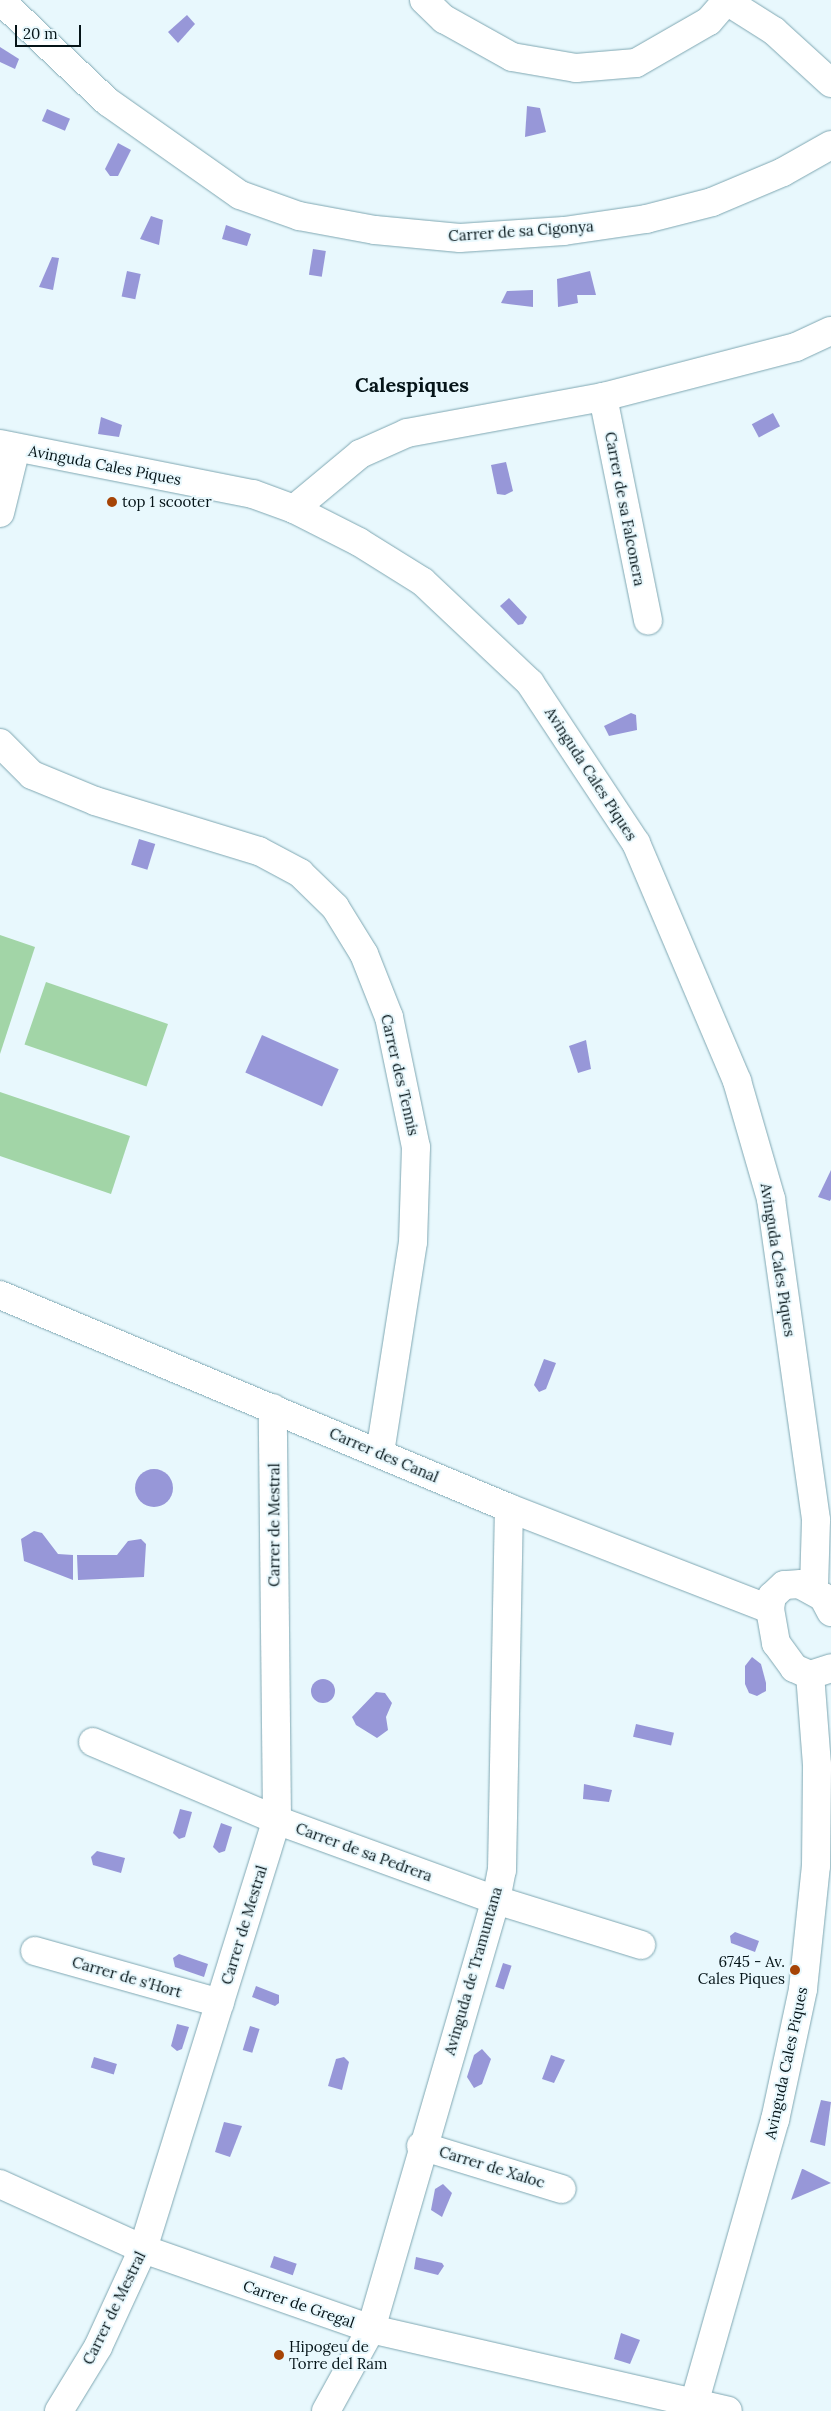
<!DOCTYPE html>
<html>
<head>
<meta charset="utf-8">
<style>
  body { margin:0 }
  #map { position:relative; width:831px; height:2411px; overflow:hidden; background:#e8f8fd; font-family:Lora,serif }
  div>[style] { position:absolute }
  .green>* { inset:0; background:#a2d5a7; transform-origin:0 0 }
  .water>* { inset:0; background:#9797d8; transform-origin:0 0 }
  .round { border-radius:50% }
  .roads { filter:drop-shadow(0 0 1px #7fa7b2) drop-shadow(0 0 1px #7fa7b2) }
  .minor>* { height:28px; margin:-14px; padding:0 14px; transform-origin:14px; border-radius:14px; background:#fff }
  .dots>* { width:14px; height:14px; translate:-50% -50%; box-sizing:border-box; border:2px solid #e8f8fd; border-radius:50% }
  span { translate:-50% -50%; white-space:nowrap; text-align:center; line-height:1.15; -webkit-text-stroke:4px #e8f8fd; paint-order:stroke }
  .street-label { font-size:15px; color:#051418 }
  .poi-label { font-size:15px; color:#051418 }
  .left { translate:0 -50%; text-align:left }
  .right { translate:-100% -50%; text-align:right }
  .district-label { font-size:20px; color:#051418; font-weight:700 }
  .scale { position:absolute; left:15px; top:25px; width:66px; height:22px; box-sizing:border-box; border:2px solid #051418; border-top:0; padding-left:6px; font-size:15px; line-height:18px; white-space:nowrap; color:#051418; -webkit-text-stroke:4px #e8f8fd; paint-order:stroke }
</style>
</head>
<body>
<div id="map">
  <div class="green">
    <i style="clip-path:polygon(0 935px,35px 947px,0 1054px)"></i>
    <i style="left:46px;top:982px;width:129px;height:66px;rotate:19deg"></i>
    <i style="clip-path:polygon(0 1092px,130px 1136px,111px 1194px,0 1156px)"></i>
  </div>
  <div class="water">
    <i style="clip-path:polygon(187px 15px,195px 24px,178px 43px,168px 32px)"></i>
    <i style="clip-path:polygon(0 47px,19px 59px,15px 69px,0 62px)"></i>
    <i style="clip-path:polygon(527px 106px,540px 108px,546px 132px,525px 137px)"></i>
    <i style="left:47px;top:109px;width:25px;height:13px;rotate:23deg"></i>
    <i style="clip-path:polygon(118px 143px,131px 150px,118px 176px,110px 176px,105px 169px)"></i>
    <i style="clip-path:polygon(151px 216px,163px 220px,159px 245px,140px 239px)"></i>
    <i style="clip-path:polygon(226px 225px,251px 234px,247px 246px,222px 239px)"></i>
    <i style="left:313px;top:249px;width:13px;height:26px;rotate:9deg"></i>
    <i style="clip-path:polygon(52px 257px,59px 258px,53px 290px,39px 287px)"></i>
    <i style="left:127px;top:271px;width:14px;height:26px;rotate:12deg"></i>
    <i style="clip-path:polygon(590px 271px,596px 295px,577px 295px,578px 303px,558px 307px,557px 279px)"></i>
    <i style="clip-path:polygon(533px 290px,533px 307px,501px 303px,507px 291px)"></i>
    <i style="left:773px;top:413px;width:15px;height:24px;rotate:62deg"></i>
    <i style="clip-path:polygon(101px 417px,122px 425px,119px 437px,98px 434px)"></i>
    <i style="clip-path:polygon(506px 462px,513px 491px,505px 495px,497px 494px,491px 465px)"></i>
    <i style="clip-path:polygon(509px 598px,527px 617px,523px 624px,518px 625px,500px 606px)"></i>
    <i style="clip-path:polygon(631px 713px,636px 715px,637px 730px,609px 736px,604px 726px)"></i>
    <i style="left:139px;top:839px;width:17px;height:27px;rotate:17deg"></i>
    <i style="left:262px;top:1035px;width:84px;height:41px;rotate:24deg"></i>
    <i style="clip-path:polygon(586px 1040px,591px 1069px,578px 1073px,569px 1046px)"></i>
    <i style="clip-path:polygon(831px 1170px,831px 1199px,830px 1201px,818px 1197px)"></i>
    <i style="clip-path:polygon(544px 1359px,556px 1363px,546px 1389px,539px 1392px,534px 1385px)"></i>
    <i class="round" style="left:135px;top:1469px;width:38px;height:38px"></i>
    <i style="clip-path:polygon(34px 1531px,42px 1533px,58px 1554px,73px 1555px,73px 1580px,24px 1561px,21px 1539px)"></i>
    <i style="clip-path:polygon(141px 1539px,146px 1544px,144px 1577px,78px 1580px,77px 1555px,117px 1555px,128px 1541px)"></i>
    <i style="clip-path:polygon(752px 1657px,761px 1664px,766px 1683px,766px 1691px,757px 1696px,749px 1693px,745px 1684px,745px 1666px)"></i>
    <i class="round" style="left:311px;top:1679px;width:24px;height:24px"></i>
    <i style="clip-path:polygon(376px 1692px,385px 1693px,392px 1703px,386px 1717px,388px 1730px,377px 1738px,356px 1725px,352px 1717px)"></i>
    <i style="left:636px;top:1724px;width:39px;height:13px;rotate:13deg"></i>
    <i style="clip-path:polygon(584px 1784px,612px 1790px,609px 1802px,583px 1799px)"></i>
    <i style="clip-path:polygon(180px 1809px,192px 1812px,185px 1837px,179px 1839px,173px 1833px)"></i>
    <i style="clip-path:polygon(221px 1823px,232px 1827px,225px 1851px,219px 1853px,213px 1847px)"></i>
    <i style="clip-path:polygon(97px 1851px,125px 1858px,121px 1873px,93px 1865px,91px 1857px)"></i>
    <i style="clip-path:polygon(735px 1932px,759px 1941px,755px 1952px,731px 1943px,730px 1936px)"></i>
    <i style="clip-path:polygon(179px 1954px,208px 1964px,204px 1977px,175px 1967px,173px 1958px)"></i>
    <i style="left:503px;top:1963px;width:9px;height:25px;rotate:18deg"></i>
    <i style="clip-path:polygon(256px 1986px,279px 1995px,279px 2003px,275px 2006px,252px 1997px)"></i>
    <i style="clip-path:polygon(177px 2024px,189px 2027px,182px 2049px,177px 2051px,171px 2046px)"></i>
    <i style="left:250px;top:2026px;width:10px;height:25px;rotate:17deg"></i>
    <i style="clip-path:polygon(482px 2049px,491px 2059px,482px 2084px,474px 2088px,467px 2077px,474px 2055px)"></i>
    <i style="clip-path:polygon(551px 2055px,565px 2060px,554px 2083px,542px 2079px)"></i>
    <i style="left:94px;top:2057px;width:24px;height:11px;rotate:17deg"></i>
    <i style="clip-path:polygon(344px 2057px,349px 2062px,342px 2090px,328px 2086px,336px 2059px)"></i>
    <i style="clip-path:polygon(821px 2100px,831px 2102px,825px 2146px,810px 2142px)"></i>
    <i style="clip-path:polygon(224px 2122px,242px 2126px,230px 2157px,215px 2152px)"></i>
    <i style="clip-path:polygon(803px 2169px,831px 2183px,791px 2200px,802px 2169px)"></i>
    <i style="clip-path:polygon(443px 2184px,452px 2193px,442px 2217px,431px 2210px,435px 2189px)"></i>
    <i style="left:274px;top:2256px;width:24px;height:12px;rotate:19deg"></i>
    <i style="clip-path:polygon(416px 2257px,442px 2263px,444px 2266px,438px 2275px,414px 2269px)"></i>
    <i style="clip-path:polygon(621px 2333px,640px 2340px,630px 2364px,614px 2359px)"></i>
  </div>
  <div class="roads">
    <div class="minor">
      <i style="left:0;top:0;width:149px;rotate:43.4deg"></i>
      <i style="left:108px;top:102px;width:161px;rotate:35.2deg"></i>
      <i style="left:240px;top:195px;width:63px;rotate:19.6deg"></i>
      <i style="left:299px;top:216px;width:77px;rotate:10.4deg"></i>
      <i style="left:375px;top:230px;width:85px;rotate:5.4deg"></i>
      <i style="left:460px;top:238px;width:104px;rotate:-3.9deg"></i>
      <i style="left:564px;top:231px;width:83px;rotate:-8.3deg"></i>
      <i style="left:646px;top:219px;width:68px;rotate:-14.4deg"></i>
      <i style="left:712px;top:202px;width:77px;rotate:-22.9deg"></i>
      <i style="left:783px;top:172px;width:55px;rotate:-29.4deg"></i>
      <i style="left:424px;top:0;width:28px;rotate:44deg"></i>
      <i style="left:444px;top:19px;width:78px;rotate:29.2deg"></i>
      <i style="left:512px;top:57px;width:65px;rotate:9.8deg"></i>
      <i style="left:576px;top:68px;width:60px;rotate:-4.8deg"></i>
      <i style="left:636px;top:63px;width:84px;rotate:-29.9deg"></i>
      <i style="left:709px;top:21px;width:28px;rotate:-49deg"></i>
      <i style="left:725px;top:0;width:58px;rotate:32.3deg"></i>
      <i style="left:774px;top:31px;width:77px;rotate:42.4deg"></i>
      <i style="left:603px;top:397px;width:228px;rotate:78.6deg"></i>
      <i style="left:0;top:444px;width:258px;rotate:11.2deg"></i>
      <i style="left:253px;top:494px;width:44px;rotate:20.1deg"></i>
      <i style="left:294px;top:509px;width:73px;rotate:26.9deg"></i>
      <i style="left:359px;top:542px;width:75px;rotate:32deg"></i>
      <i style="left:423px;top:582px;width:147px;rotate:43.3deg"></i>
      <i style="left:530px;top:683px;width:192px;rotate:56.5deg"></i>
      <i style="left:636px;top:843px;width:259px;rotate:67deg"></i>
      <i style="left:737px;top:1081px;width:123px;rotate:73.9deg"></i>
      <i style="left:771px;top:1199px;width:324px;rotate:82deg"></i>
      <i style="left:816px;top:1520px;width:69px;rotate:91.7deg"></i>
      <i style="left:294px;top:509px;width:86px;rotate:-39.8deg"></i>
      <i style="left:360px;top:454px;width:51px;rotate:-24.1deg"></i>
      <i style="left:407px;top:433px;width:199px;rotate:-10.4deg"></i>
      <i style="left:603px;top:397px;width:199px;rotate:-14.5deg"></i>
      <i style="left:796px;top:347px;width:38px;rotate:-25deg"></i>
      <i style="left:0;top:513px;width:67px;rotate:-76.2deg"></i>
      <i style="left:0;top:743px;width:45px;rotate:45deg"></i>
      <i style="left:32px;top:775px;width:68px;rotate:22.4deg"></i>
      <i style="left:95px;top:801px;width:171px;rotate:17deg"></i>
      <i style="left:259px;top:851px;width:47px;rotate:28.2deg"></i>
      <i style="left:300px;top:873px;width:49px;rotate:44.2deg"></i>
      <i style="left:335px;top:907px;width:55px;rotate:58.3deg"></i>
      <i style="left:364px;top:954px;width:68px;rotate:68.4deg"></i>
      <i style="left:389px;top:1017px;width:133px;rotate:78.3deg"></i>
      <i style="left:416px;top:1147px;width:95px;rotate:91.8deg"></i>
      <i style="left:413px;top:1242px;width:214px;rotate:98.9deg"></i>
      <i style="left:0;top:1295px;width:552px;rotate:22.71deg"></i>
      <i style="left:509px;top:1508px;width:280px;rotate:21.2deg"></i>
      <i style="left:831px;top:1612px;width:17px;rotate:-118deg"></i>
      <i style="left:823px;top:1597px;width:26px;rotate:-151deg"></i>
      <i style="left:800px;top:1584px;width:16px;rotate:176deg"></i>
      <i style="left:784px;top:1585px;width:16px;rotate:137deg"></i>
      <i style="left:772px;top:1596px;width:13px;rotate:99deg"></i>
      <i style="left:770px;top:1609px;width:35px;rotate:80deg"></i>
      <i style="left:776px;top:1643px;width:31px;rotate:54deg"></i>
      <i style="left:794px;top:1668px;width:17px;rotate:24deg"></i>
      <i style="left:810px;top:1675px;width:22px;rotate:-18deg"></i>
      <i style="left:93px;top:1742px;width:207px;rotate:23deg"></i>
      <i style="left:284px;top:1823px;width:226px;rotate:20deg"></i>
      <i style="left:496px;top:1900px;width:152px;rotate:17.2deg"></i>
      <i style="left:35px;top:1951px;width:192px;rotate:15.7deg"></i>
      <i style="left:421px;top:2146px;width:147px;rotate:17deg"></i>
      <i style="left:0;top:2184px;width:157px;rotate:24.4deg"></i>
      <i style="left:143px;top:2249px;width:242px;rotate:19.3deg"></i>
      <i style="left:371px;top:2329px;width:366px;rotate:12.9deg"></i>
      <i style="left:59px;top:2411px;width:75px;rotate:-58.6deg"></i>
      <i style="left:98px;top:2347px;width:108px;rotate:-65.3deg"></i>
      <i style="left:143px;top:2249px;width:449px;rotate:-72.7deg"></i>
      <i style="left:277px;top:1820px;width:412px;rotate:-90.6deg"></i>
      <i style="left:326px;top:2411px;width:94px;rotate:-61.2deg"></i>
      <i style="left:371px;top:2329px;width:447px;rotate:-73.8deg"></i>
      <i style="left:496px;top:1900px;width:31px;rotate:-79deg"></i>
      <i style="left:502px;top:1870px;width:362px;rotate:-88.9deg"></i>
      <i style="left:692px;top:2411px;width:303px;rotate:-74.1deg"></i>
      <i style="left:775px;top:2120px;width:134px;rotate:-77.9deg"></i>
      <i style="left:803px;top:1989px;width:124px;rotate:-84deg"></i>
      <i style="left:816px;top:1866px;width:101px;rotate:-89.4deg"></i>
      <i style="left:817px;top:1765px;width:90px;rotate:-94.4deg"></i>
    </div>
  </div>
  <div class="dots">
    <i style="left:112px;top:502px;background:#a64406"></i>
    <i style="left:795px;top:1970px;background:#a64406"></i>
    <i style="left:279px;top:2355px;background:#a64406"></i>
  </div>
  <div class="street-label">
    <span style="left:521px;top:231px;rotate:-4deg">Carrer de sa Cigonya</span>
    <span style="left:105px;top:465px;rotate:11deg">Avinguda Cales Piques</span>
    <span style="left:625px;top:509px;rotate:79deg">Carrer de sa Falconera</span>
    <span style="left:591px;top:774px;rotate:57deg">Avinguda Cales Piques</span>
    <span style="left:400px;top:1075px;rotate:77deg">Carrer des Tennis</span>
    <span style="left:778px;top:1260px;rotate:81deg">Avinguda Cales Piques</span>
    <span style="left:384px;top:1455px;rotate:23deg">Carrer des Canal</span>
    <span style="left:274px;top:1525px;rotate:-90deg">Carrer de Mestral</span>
    <span style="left:364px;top:1852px;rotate:20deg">Carrer de sa Pedrera</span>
    <span style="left:244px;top:1925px;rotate:-73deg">Carrer de Mestral</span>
    <span style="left:473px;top:1971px;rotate:-74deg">Avinguda de Tramuntana</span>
    <span style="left:127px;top:1977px;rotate:16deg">Carrer de s'Hort</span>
    <span style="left:786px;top:2063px;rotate:-78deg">Avinguda Cales Piques</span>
    <span style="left:492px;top:2167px;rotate:17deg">Carrer de Xaloc</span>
    <span style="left:299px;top:2304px;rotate:19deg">Carrer de Gregal</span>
    <span style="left:114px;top:2308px;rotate:-64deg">Carrer de Mestral</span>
  </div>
  <div class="poi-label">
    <span class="left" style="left:122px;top:502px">top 1 scooter</span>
    <span class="right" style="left:785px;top:1970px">6745 - Av.<br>Cales Piques</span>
    <span class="left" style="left:289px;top:2355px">Hipogeu de<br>Torre del Ram</span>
  </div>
  <div class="district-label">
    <span style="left:412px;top:384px">Calespiques</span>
  </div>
  <div class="scale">20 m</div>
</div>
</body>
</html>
